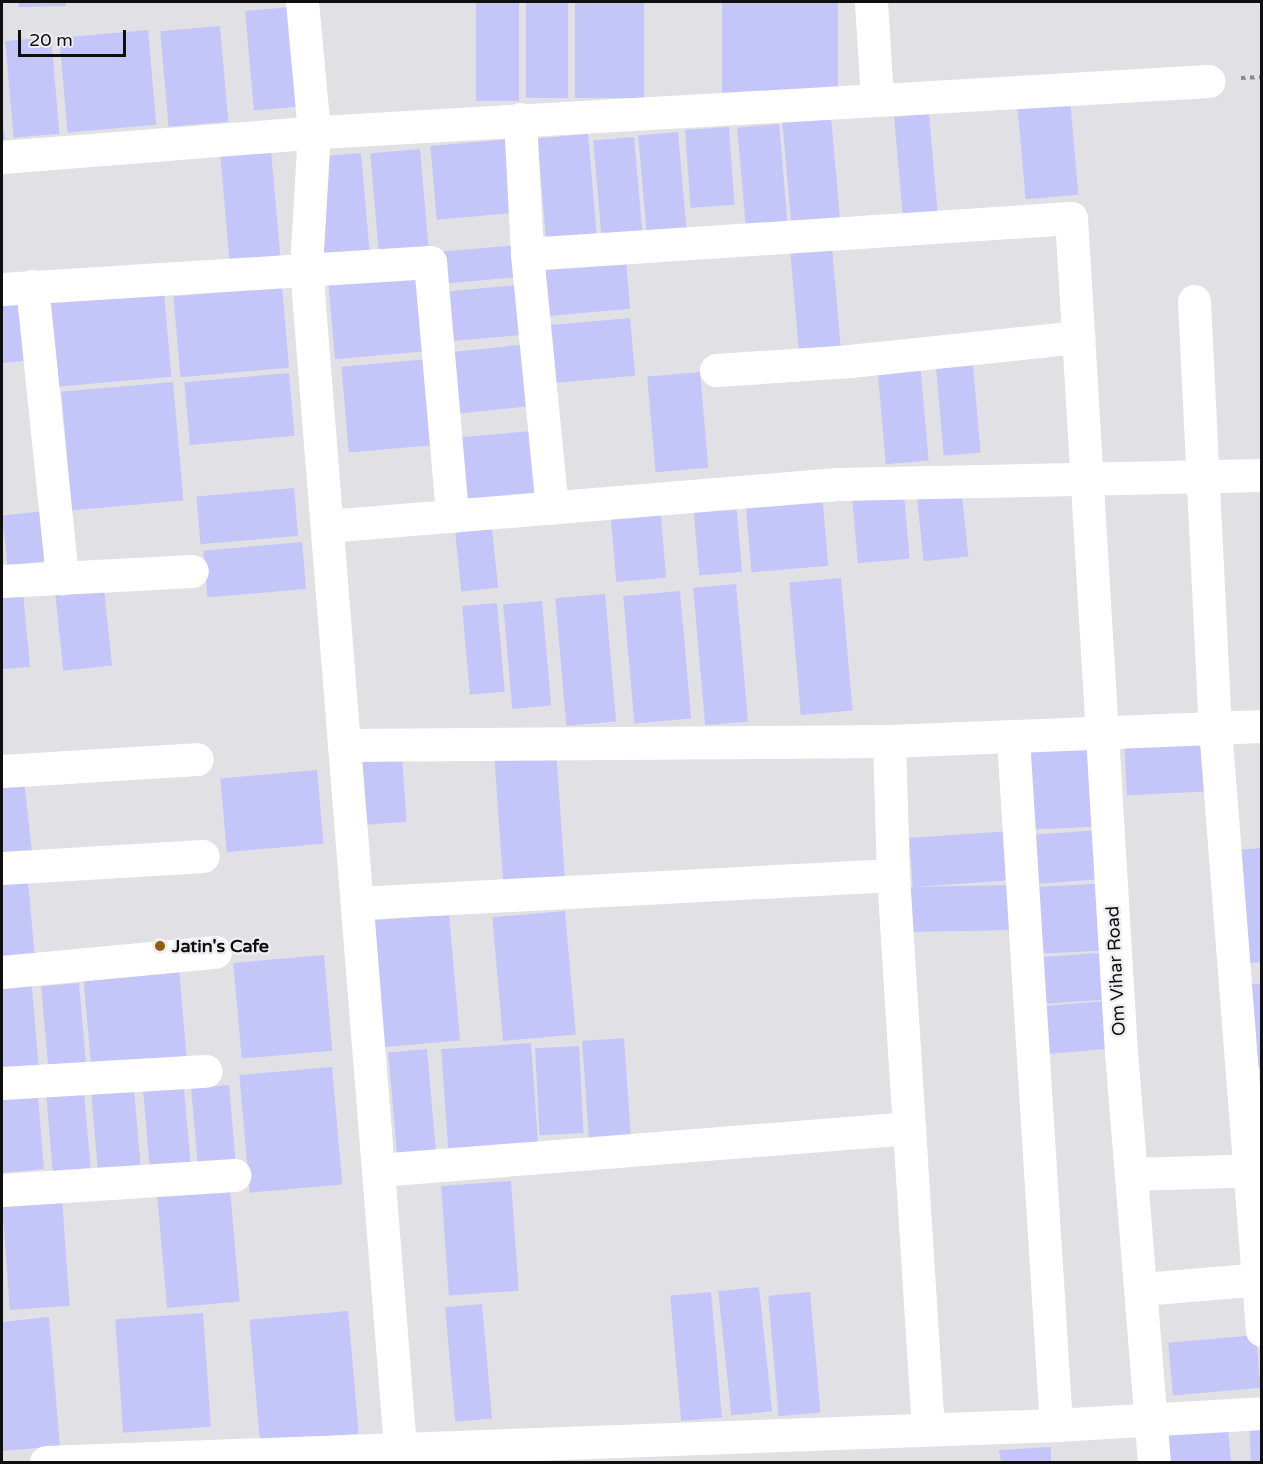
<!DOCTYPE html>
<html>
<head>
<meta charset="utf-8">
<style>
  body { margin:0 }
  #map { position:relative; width:1263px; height:1464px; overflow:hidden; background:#e1e1e5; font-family:"Varela Round",sans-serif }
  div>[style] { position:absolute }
  .building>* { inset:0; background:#c4c6f9; transform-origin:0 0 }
  .path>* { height:4px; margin-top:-2px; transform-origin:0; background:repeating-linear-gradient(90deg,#88888b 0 4.5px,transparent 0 9px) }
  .street>* { height:33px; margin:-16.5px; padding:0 16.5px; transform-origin:16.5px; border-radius:16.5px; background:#fff }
  .dots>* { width:16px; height:16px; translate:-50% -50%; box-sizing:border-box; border:3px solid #eeeef2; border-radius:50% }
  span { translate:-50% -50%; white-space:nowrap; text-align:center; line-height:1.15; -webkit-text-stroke:5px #eeeef2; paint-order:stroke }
  .poi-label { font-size:18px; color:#0f0f10; font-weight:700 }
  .left { translate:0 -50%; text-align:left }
  .street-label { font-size:18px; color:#0f0f10 }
  .frame { position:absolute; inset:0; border:3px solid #0f0f10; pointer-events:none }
  .scale { position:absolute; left:18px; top:30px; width:108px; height:27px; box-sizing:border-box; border:3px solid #0f0f10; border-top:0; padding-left:8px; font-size:18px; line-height:21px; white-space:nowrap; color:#0f0f10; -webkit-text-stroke:4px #eeeef2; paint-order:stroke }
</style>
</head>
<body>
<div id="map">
  <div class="building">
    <i style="clip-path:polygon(19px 2px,66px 2px,66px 6px,19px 7px)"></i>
    <i style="left:476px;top:2px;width:43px;height:99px"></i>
    <i style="left:526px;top:2px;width:42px;height:96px"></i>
    <i style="left:575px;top:2px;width:69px;height:96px"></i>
    <i style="left:722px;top:2px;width:116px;height:92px"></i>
    <i style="left:290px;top:7px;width:100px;height:45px;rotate:85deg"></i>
    <i style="left:220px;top:26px;width:96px;height:60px;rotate:85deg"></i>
    <i style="left:148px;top:30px;width:95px;height:89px;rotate:85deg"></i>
    <i style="left:51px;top:37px;width:97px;height:46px;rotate:85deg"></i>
    <i style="left:1070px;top:99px;width:96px;height:53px;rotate:85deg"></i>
    <i style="left:929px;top:114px;width:105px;height:35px;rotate:85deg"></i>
    <i style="clip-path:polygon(2px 115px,5px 139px,2px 140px)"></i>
    <i style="left:831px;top:116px;width:109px;height:49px;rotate:85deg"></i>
    <i style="left:779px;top:124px;width:98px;height:42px;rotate:85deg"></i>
    <i style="left:729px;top:127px;width:78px;height:44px;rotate:86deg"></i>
    <i style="left:678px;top:132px;width:103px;height:40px;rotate:85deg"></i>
    <i style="left:588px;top:134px;width:102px;height:51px;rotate:85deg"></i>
    <i style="left:634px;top:137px;width:103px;height:41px;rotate:85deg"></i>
    <i style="left:510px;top:139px;width:74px;height:80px;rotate:85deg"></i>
    <i style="left:420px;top:149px;width:99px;height:50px;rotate:85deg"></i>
    <i style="left:271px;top:150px;width:109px;height:51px;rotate:85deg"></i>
    <i style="left:361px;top:153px;width:101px;height:46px;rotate:85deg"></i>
    <i style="left:518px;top:245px;width:32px;height:81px;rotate:85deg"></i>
    <i style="left:832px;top:247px;width:107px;height:42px;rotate:85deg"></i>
    <i style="left:626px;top:261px;width:48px;height:87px;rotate:85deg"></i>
    <i style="left:425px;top:275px;width:76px;height:97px;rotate:85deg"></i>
    <i style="left:519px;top:285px;width:50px;height:79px;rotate:85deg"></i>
    <i style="left:282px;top:287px;width:81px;height:109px;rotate:85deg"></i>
    <i style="left:164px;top:292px;width:85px;height:119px;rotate:85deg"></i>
    <i style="clip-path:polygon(31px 303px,36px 360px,2px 363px,2px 305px)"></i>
    <i style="left:630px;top:318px;width:58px;height:85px;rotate:85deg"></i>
    <i style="left:528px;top:344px;width:62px;height:83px;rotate:84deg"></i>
    <i style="left:972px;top:354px;width:99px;height:37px;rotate:85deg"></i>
    <i style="left:430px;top:359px;width:86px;height:89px;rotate:85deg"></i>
    <i style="left:920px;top:362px;width:99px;height:43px;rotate:85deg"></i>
    <i style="left:700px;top:372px;width:96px;height:53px;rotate:85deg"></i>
    <i style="left:289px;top:373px;width:63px;height:105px;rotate:85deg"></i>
    <i style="left:173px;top:382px;width:119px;height:112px;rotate:85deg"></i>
    <i style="left:532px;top:431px;width:65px;height:78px;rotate:85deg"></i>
    <i style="left:961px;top:486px;width:71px;height:45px;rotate:84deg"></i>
    <i style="left:294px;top:488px;width:48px;height:98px;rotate:85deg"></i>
    <i style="left:822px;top:494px;width:72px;height:77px;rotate:85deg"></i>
    <i style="left:904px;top:494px;width:65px;height:52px;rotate:85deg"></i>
    <i style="left:736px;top:502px;width:70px;height:43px;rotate:85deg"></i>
    <i style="left:660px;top:507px;width:71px;height:50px;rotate:85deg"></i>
    <i style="left:44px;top:511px;width:50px;height:42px;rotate:84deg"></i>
    <i style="left:492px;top:529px;width:59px;height:37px;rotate:84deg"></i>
    <i style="left:302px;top:542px;width:47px;height:99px;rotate:85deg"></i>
    <i style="left:841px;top:578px;width:133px;height:52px;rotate:85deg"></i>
    <i style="clip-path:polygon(22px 582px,30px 667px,2px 669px,2px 583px)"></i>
    <i style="left:736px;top:584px;width:138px;height:43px;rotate:85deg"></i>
    <i style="left:104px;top:589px;width:77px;height:49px;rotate:84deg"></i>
    <i style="left:680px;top:591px;width:128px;height:57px;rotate:85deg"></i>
    <i style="left:605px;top:594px;width:128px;height:50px;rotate:85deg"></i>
    <i style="left:542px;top:601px;width:105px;height:39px;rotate:85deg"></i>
    <i style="left:497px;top:603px;width:89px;height:35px;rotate:85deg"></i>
    <i style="left:1210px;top:738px;width:53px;height:86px;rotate:87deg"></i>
    <i style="left:1102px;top:744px;width:82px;height:84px;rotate:87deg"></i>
    <i style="left:556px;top:750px;width:130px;height:62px;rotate:86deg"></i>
    <i style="left:402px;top:756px;width:66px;height:44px;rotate:86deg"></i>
    <i style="left:317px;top:770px;width:74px;height:97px;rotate:85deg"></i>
    <i style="clip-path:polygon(24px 780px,33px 861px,2px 864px,2px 782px)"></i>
    <i style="left:1101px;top:830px;width:49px;height:80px;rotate:86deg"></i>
    <i style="left:1011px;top:831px;width:49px;height:102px;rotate:86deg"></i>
    <i style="clip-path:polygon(1262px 848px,1262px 962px,1235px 964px,1225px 851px)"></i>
    <i style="clip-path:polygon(27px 870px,35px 960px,2px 963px,2px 872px)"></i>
    <i style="left:1111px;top:883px;width:67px;height:84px;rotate:87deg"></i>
    <i style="left:1020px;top:885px;width:45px;height:113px;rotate:89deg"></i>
    <i style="left:565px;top:911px;width:124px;height:73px;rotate:85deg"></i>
    <i style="left:449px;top:914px;width:127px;height:81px;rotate:85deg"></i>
    <i style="left:1112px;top:952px;width:47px;height:82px;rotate:86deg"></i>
    <i style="left:324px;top:955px;width:96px;height:91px;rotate:85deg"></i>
    <i style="left:179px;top:969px;width:95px;height:96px;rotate:85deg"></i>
    <i style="clip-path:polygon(31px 977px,39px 1070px,2px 1073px,2px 980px)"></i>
    <i style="left:79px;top:983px;width:84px;height:38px;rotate:85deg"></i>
    <i style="clip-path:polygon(1262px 984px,1262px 1067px,1243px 1068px,1240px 985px)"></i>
    <i style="left:1115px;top:1000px;width:48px;height:84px;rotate:85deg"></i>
    <i style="left:624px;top:1038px;width:98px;height:42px;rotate:86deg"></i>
    <i style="left:531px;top:1043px;width:106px;height:90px;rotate:86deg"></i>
    <i style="left:579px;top:1046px;width:87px;height:44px;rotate:87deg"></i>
    <i style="left:427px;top:1049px;width:102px;height:39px;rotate:85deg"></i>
    <i style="left:332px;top:1067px;width:118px;height:93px;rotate:85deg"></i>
    <i style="left:183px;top:1077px;width:92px;height:41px;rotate:85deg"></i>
    <i style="left:133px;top:1078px;width:94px;height:43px;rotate:85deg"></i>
    <i style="left:83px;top:1080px;width:93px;height:38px;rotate:85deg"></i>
    <i style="clip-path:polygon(37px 1085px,44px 1169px,2px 1173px,2px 1088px)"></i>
    <i style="left:229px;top:1085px;width:83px;height:38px;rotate:85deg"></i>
    <i style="left:511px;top:1181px;width:110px;height:70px;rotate:86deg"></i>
    <i style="left:230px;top:1190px;width:112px;height:73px;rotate:85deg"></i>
    <i style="left:62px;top:1197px;width:109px;height:60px;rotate:86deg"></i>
    <i style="left:759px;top:1287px;width:125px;height:41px;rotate:84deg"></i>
    <i style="left:711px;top:1292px;width:126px;height:41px;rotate:85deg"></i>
    <i style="left:810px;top:1292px;width:121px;height:42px;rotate:85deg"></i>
    <i style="left:482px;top:1304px;width:115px;height:37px;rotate:85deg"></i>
    <i style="left:348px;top:1311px;width:123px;height:99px;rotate:85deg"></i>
    <i style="left:203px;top:1313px;width:114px;height:88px;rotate:86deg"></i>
    <i style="clip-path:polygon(49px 1317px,60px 1446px,2px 1451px,2px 1322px)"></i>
    <i style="left:1256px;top:1335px;width:53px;height:88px;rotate:85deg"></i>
    <i style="clip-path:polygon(1249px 1418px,1262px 1418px,1262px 1462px,1251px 1462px)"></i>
    <i style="clip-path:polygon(1228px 1428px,1231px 1462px,1170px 1462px,1168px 1433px)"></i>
    <i style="clip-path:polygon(1051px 1447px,1051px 1462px,1001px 1462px,999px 1450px)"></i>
  </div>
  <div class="path">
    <i style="left:1241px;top:78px;width:21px;rotate:-3deg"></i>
  </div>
  <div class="street">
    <i style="left:302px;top:2px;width:131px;rotate:84.7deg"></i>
    <i style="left:314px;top:132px;width:136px;rotate:93.4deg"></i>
    <i style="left:306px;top:268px;width:1182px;rotate:85.44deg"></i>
    <i style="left:871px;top:2px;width:96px;rotate:86.4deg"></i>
    <i style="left:520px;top:119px;width:135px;rotate:87deg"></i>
    <i style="left:527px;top:254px;width:255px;rotate:84.4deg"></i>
    <i style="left:2px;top:157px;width:319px;rotate:-4.5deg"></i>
    <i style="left:320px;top:132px;width:890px;rotate:-3.28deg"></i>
    <i style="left:527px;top:254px;width:545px;rotate:-3.79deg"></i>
    <i style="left:1071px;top:218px;width:835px;rotate:86.57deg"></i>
    <i style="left:1121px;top:1052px;width:411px;rotate:85.4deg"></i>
    <i style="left:32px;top:286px;width:294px;rotate:84.1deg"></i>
    <i style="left:2px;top:289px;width:429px;rotate:-3.6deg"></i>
    <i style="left:430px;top:262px;width:255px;rotate:85deg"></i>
    <i style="left:1194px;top:301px;width:428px;rotate:87.2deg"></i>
    <i style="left:1215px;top:728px;width:604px;rotate:85.54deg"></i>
    <i style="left:716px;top:370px;width:134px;rotate:-3.8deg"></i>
    <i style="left:850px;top:361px;width:230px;rotate:-6deg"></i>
    <i style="left:327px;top:526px;width:512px;rotate:-4.71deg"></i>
    <i style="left:837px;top:484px;width:425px;rotate:-1.2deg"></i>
    <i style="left:2px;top:581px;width:190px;rotate:-3deg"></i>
    <i style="left:1013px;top:738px;width:688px;rotate:86.42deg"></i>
    <i style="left:889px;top:741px;width:134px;rotate:88.3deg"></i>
    <i style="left:893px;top:875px;width:555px;rotate:86.39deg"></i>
    <i style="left:344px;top:745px;width:545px;rotate:-0.42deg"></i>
    <i style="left:889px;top:741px;width:373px;rotate:-2.3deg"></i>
    <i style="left:2px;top:771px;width:195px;rotate:-3.5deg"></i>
    <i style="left:2px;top:868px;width:201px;rotate:-3.4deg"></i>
    <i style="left:357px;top:903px;width:537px;rotate:-2.99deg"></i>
    <i style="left:2px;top:972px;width:214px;rotate:-5.4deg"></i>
    <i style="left:2px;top:1083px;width:204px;rotate:-3.4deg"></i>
    <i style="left:378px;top:1170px;width:533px;rotate:-4.52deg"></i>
    <i style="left:1132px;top:1174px;width:130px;rotate:-1.8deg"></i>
    <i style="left:2px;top:1190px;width:233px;rotate:-3.7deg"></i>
    <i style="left:1142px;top:1289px;width:120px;rotate:-4.8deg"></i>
    <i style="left:46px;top:1462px;width:1011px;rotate:-2.1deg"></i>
    <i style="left:1056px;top:1425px;width:206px;rotate:-3.3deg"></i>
  </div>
  <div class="dots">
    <i style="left:160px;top:946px;background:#8e5e09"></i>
  </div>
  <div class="poi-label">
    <span class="left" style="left:172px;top:946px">Jatin's Cafe</span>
  </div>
  <div class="street-label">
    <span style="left:1116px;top:971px;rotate:-93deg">Om Vihar Road</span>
  </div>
  <div class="frame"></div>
  <div class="scale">20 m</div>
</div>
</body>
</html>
